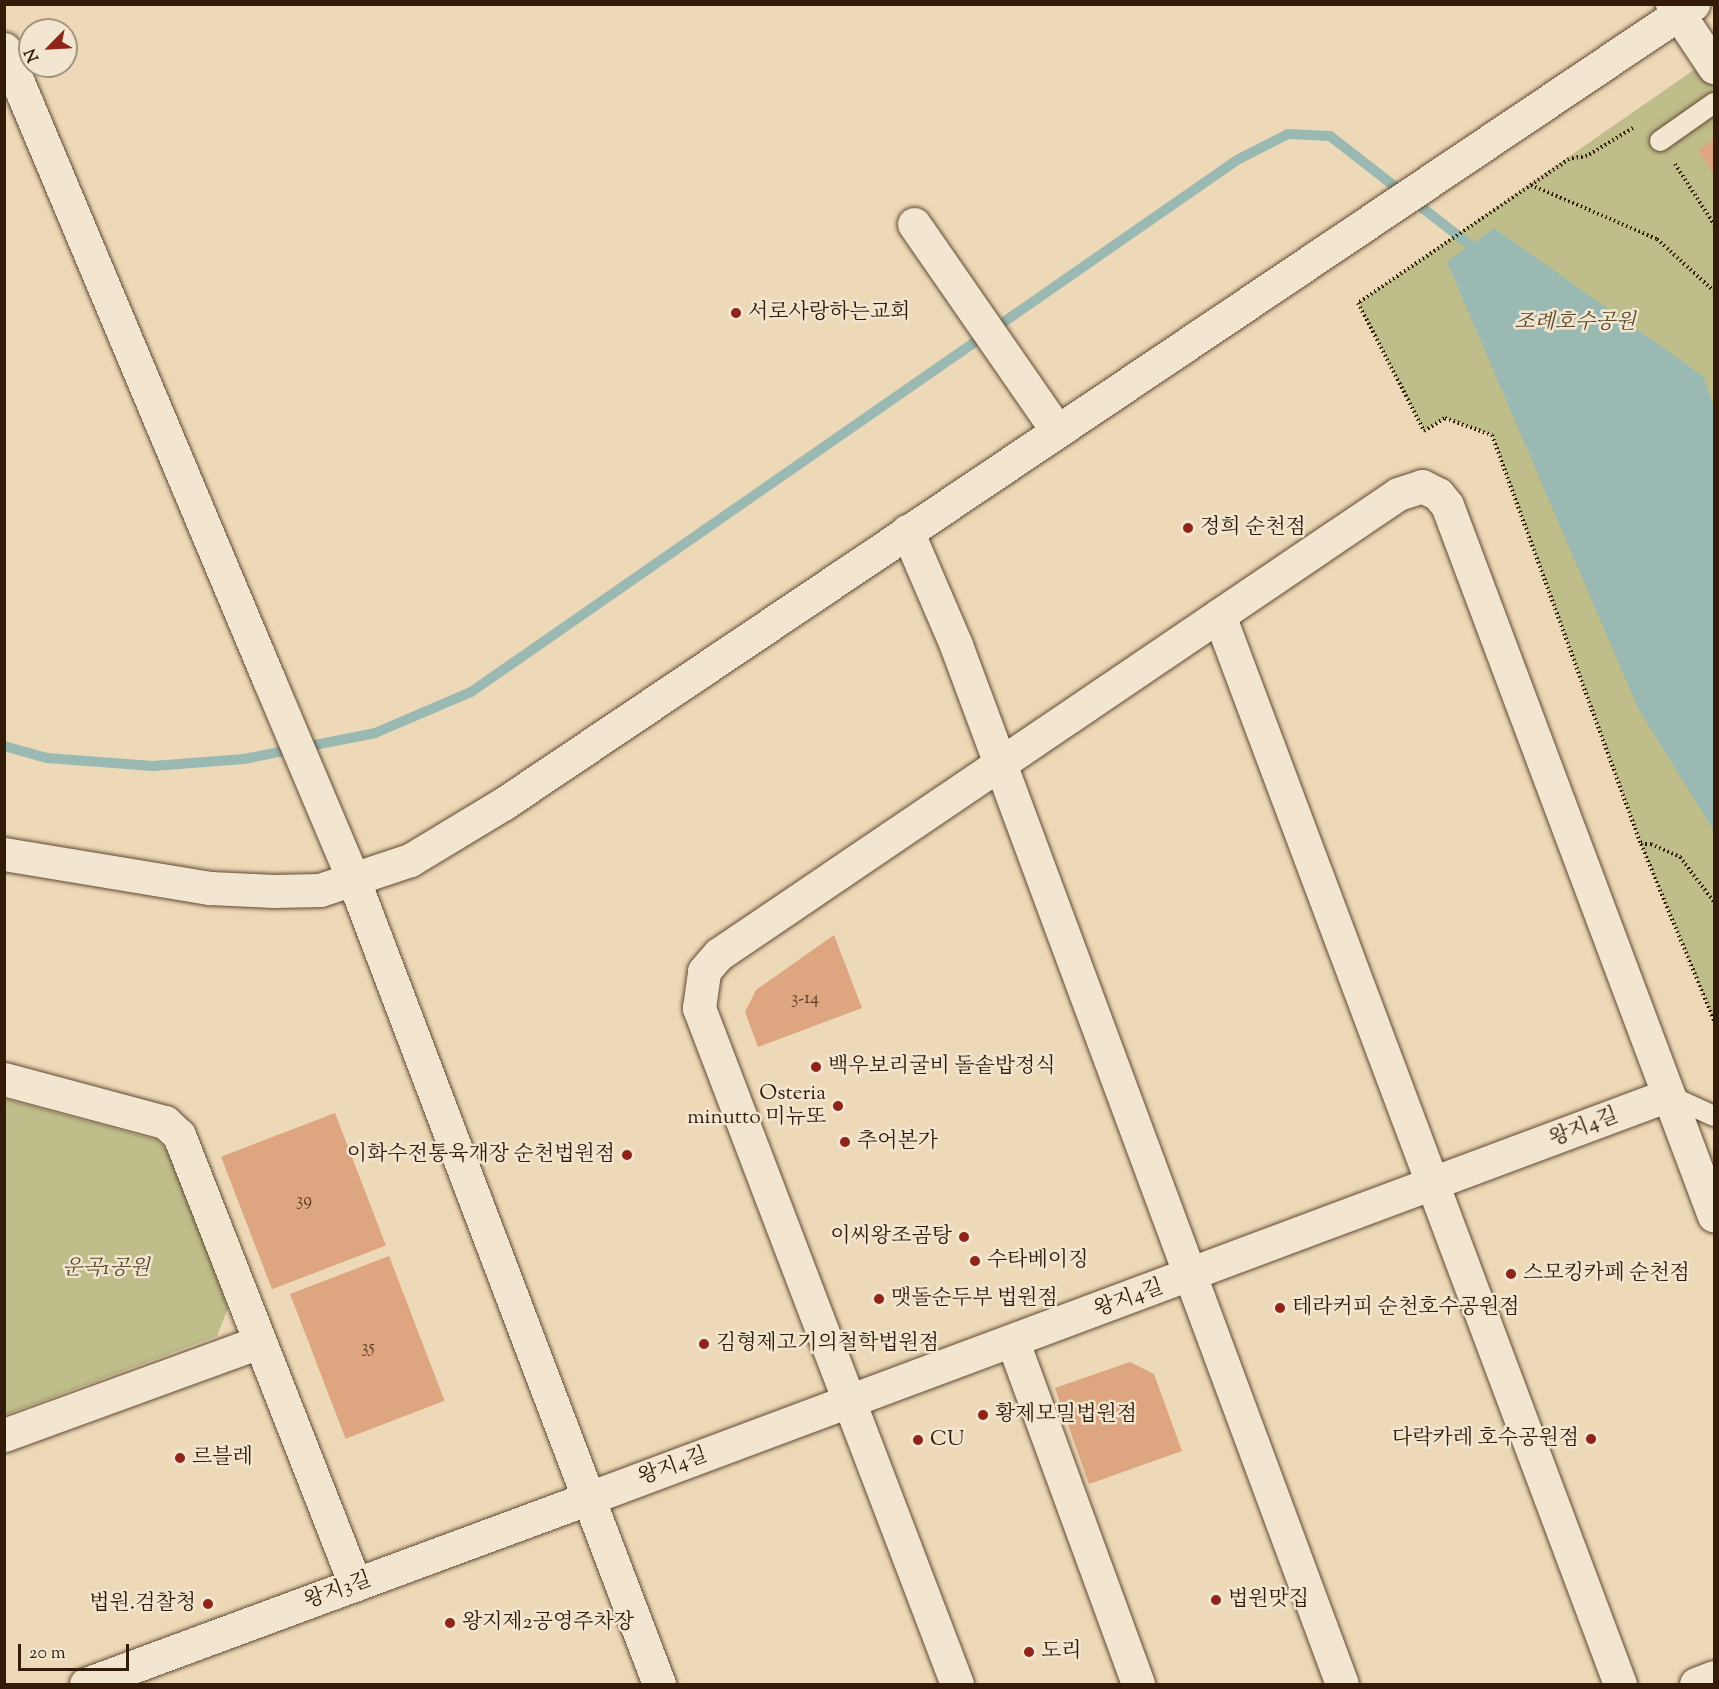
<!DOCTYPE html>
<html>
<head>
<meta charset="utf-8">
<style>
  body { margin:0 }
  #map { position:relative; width:1719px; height:1689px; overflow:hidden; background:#edd9b7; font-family:"Sorts Mill Goudy","Noto Serif KR",serif }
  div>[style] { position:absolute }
  .green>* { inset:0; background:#bfbd8a }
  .water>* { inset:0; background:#9ab9b3 }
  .stream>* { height:10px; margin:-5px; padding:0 5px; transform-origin:5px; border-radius:5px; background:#9ab9b3 }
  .building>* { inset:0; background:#dda680; transform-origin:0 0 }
  .path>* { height:4px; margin-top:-2px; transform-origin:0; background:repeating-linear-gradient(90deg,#321b08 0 1.5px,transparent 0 4.5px) }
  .roads { filter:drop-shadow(0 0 2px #614a34) drop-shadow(0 0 2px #614a34) }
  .lane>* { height:20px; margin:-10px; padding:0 10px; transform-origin:10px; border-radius:10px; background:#f3e6d0 }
  .street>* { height:33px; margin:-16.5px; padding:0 16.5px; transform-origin:16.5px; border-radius:16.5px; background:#f3e6d0 }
  .secondary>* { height:33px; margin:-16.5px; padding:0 16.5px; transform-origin:16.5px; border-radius:16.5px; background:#f3e6d0 }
  .dots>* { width:16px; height:16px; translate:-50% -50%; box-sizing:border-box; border:3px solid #f3e6d0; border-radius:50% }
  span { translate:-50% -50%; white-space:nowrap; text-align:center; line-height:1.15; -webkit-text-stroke:5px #f3e6d0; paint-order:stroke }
  .number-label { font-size:18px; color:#5d3e26 }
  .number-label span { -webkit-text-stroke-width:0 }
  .poi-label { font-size:21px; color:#321b08 }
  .left { translate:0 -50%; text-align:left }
  .right { translate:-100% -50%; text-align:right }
  .park-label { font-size:21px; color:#5c4c2f; font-style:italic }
  .street-label { font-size:21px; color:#321b08 }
  .frame { position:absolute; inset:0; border:6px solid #321b08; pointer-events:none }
  .north { position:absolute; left:18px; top:18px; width:60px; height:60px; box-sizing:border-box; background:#f3e6d0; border:2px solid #a69580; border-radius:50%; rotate:246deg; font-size:16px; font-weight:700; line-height:24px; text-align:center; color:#321b08 }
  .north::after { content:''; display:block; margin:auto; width:21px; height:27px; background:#8f2418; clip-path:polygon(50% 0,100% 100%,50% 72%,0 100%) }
  .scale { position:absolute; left:18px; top:1644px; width:111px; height:27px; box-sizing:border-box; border:3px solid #321b08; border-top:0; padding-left:8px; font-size:18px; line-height:21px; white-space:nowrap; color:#321b08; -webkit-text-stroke:4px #f3e6d0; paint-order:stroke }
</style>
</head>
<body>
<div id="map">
  <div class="green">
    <i style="clip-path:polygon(1714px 56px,1714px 1020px,1641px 844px,1492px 435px,1446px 418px,1424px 431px,1358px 303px)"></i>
    <i style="clip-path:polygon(5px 1099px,157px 1140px,172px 1156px,228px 1308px,217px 1336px,5px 1415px)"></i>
  </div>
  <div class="water">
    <i style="clip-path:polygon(1494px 228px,1703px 376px,1714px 406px,1714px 831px,1638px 708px,1447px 262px)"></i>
  </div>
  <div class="stream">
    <i style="left:4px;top:746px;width:45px;rotate:15.6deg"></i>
    <i style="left:47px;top:758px;width:106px;rotate:4.3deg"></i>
    <i style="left:153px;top:766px;width:91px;rotate:-4.4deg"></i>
    <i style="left:244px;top:759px;width:134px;rotate:-11.2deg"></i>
    <i style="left:375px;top:733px;width:104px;rotate:-23.1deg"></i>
    <i style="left:471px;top:692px;width:933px;rotate:-34.78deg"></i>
    <i style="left:1237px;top:160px;width:57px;rotate:-27deg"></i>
    <i style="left:1288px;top:134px;width:42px;rotate:2.7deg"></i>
    <i style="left:1330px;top:136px;width:177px;rotate:37.9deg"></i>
  </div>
  <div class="building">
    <i style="clip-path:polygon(1714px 139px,1714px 175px,1698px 150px)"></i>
    <i style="clip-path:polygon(834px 935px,862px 1008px,758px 1047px,745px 1012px,756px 990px)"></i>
    <i style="left:335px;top:1113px;width:142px;height:122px;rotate:69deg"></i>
    <i style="left:389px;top:1256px;width:155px;height:106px;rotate:69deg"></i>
    <i style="clip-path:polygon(1130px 1362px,1154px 1374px,1182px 1451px,1089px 1484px,1055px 1388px)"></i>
  </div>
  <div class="path">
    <i style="left:1633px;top:128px;width:54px;rotate:148.7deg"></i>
    <i style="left:1587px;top:156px;width:18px;rotate:171deg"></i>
    <i style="left:1569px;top:159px;width:255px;rotate:145.7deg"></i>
    <i style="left:1358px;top:303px;width:144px;rotate:62.7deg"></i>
    <i style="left:1424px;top:431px;width:25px;rotate:-32deg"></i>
    <i style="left:1445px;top:418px;width:50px;rotate:19.9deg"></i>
    <i style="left:1492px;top:435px;width:435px;rotate:70deg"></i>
    <i style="left:1641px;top:844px;width:191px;rotate:67.5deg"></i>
    <i style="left:1675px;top:164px;width:72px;rotate:57deg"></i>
    <i style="left:1531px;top:185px;width:137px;rotate:23.2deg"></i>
    <i style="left:1657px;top:239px;width:77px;rotate:42.4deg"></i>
    <i style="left:1641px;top:844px;width:10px"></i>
    <i style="left:1651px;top:844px;width:32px;rotate:24deg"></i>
    <i style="left:1680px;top:857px;width:56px;rotate:52.9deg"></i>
  </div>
  <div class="roads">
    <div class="lane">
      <i style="left:1660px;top:141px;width:66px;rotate:-35.1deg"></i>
      <i style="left:1668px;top:1095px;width:51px;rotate:24.5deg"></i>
    </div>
    <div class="street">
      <i style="left:1672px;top:4px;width:76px;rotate:56.3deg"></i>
      <i style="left:914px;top:224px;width:249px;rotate:55.3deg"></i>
      <i style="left:907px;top:531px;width:124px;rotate:66.7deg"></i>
      <i style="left:956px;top:645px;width:1108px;rotate:69.62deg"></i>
      <i style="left:1219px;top:615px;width:1142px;rotate:69.44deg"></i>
      <i style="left:269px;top:680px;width:218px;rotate:67.1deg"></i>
      <i style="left:4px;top:1079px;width:167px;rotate:15deg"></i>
      <i style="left:165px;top:1122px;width:19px;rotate:43deg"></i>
      <i style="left:179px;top:1135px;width:483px;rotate:68.6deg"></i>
      <i style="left:1013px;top:1342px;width:364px;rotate:69.9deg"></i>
      <i style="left:4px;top:1435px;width:272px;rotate:-20deg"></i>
      <i style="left:589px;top:1498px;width:1152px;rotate:-20.48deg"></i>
      <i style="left:957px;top:1684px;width:724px;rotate:-110.89deg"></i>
      <i style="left:699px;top:1008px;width:37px;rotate:-82deg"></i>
      <i style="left:704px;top:971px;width:23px;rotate:-49deg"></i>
      <i style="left:719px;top:954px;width:820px;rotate:-34.12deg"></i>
      <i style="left:1398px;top:494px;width:25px;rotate:-18deg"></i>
      <i style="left:1422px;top:486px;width:18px;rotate:27deg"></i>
      <i style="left:1438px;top:494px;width:14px;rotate:51deg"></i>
      <i style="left:1447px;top:505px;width:759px;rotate:69.42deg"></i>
      <i style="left:1696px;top:1684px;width:19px;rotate:-21deg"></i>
    </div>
    <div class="secondary">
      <i style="left:4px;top:49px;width:684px;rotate:67.22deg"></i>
      <i style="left:4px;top:854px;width:209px;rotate:9.4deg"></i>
      <i style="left:210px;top:888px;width:64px;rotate:2.7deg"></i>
      <i style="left:274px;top:891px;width:46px;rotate:-1.2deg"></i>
      <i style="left:320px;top:890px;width:95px;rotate:-18.4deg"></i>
      <i style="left:410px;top:860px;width:109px;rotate:-31.1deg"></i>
      <i style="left:503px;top:804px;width:1434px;rotate:-33.91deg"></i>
      <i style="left:354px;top:881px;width:859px;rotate:69.2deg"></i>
      <i style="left:86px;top:1684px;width:536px;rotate:-20.29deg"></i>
    </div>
  </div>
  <div class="dots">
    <i style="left:736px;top:313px;background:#8f2418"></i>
    <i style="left:1188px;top:528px;background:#8f2418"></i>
    <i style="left:816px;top:1067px;background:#8f2418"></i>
    <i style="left:838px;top:1106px;background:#8f2418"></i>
    <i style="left:845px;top:1142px;background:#8f2418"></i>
    <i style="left:627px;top:1155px;background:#8f2418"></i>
    <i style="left:964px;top:1237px;background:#8f2418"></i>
    <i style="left:975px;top:1261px;background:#8f2418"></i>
    <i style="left:1511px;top:1274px;background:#8f2418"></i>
    <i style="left:879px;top:1299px;background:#8f2418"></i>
    <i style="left:1280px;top:1308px;background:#8f2418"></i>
    <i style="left:704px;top:1344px;background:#8f2418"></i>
    <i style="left:983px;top:1415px;background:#8f2418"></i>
    <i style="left:1591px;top:1439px;background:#8f2418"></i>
    <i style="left:918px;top:1440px;background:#8f2418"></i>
    <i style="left:180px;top:1458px;background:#8f2418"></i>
    <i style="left:1216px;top:1600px;background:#8f2418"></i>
    <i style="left:208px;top:1604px;background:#8f2418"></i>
    <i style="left:450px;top:1623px;background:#8f2418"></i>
    <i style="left:1029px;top:1652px;background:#8f2418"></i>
  </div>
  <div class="number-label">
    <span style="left:805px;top:999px">3-14</span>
    <span style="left:304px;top:1201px">39</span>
    <span style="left:368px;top:1348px">35</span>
  </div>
  <div class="poi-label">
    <span class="left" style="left:748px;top:313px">서로사랑하는교회</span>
    <span class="left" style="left:1200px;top:528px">정희 순천점</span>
    <span class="left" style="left:828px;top:1067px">백우보리굴비 돌솥밥정식</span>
    <span class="right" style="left:826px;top:1106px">Osteria<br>minutto 미뉴또</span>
    <span class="left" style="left:857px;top:1142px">추어본가</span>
    <span class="right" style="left:615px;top:1155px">이화수전통육개장 순천법원점</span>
    <span class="right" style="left:952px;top:1237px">이씨왕조곰탕</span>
    <span class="left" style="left:987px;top:1261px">수타베이징</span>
    <span class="left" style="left:1523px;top:1274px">스모킹카페 순천점</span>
    <span class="left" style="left:891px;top:1299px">맷돌순두부 법원점</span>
    <span class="left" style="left:1292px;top:1308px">테라커피 순천호수공원점</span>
    <span class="left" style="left:716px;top:1344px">김형제고기의철학법원점</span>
    <span class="left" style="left:995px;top:1415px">황제모밀법원점</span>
    <span class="right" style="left:1579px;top:1439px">다락카레 호수공원점</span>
    <span class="left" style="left:930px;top:1440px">CU</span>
    <span class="left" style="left:192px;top:1458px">르블레</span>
    <span class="left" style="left:1228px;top:1600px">법원맛집</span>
    <span class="right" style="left:196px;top:1604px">법원.검찰청</span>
    <span class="left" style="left:462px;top:1623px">왕지제2공영주차장</span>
    <span class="left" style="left:1041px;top:1652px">도리</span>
  </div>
  <div class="park-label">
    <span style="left:1575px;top:323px">조례호수공원</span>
    <span style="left:106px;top:1269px">운곡1공원</span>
  </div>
  <div class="street-label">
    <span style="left:1584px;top:1128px;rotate:-21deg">왕지4길</span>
    <span style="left:1129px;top:1299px;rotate:-20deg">왕지4길</span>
    <span style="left:673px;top:1467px;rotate:-20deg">왕지4길</span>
    <span style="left:338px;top:1591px;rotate:-20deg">왕지3길</span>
  </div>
  <div class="frame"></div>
  <div class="north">N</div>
  <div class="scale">20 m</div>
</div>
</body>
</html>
